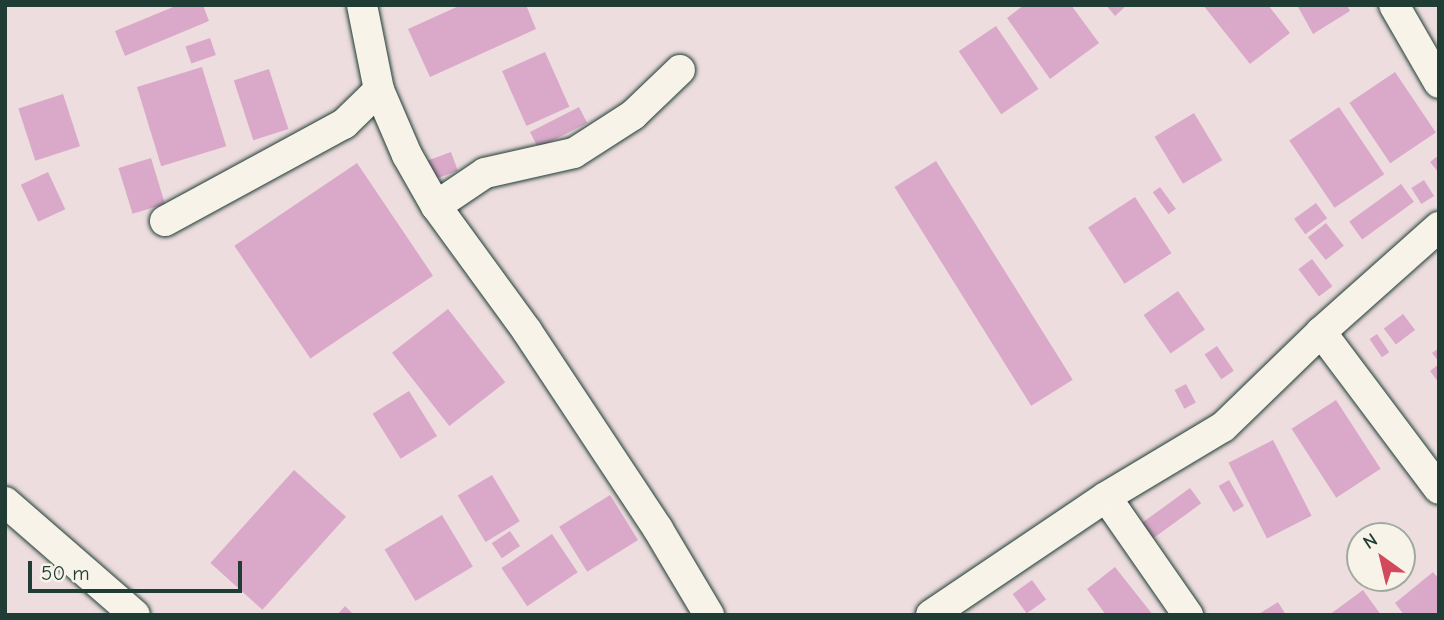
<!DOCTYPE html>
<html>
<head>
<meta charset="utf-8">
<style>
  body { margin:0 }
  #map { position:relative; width:1444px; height:620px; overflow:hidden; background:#eedddf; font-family:"Comic Neue",sans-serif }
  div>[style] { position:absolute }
  .building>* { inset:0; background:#daa9c9; transform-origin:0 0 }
  .roads { filter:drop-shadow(0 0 2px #1f3d34) drop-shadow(0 0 2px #1f3d34) }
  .minor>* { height:30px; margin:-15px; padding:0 15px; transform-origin:15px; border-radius:15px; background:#f7f3e8 }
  span { translate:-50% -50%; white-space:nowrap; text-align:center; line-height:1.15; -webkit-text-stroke:5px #f7f3e8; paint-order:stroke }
  .frame { position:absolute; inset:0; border:7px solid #1f3d34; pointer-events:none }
  .north { position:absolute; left:1346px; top:522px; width:70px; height:70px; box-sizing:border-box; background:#f7f3e8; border:2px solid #a1aaa0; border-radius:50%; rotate:326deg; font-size:19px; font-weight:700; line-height:28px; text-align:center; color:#1f3d34 }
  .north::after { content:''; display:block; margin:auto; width:24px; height:32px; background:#d1495b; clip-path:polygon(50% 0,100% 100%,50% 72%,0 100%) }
  .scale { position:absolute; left:28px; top:561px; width:214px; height:32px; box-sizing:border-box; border:4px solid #1f3d34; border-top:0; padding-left:9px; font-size:21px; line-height:24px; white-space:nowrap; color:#1f3d34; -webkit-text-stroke:5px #f7f3e8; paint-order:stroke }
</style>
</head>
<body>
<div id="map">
  <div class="building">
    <i style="clip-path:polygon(178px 5px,203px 5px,209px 21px,125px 56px,115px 31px)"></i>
    <i style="clip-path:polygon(461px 5px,526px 5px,536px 29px,430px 77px,408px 29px)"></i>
    <i style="clip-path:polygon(1024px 5px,1071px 5px,1099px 43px,1050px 79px,1007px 18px)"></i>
    <i style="clip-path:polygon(1106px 5px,1127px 5px,1115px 16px)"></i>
    <i style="clip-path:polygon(1203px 5px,1268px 5px,1290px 33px,1250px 64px)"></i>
    <i style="clip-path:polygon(1297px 5px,1347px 5px,1350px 11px,1313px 34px)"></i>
    <i style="left:996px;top:26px;width:76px;height:45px;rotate:56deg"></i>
    <i style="left:210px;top:38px;width:18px;height:26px;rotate:71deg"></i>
    <i style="left:545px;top:52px;width:60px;height:47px;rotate:66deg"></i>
    <i style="left:202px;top:67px;width:83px;height:68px;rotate:73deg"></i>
    <i style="left:269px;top:69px;width:63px;height:37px;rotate:72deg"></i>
    <i style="left:1395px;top:72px;width:73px;height:55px;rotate:56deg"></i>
    <i style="left:63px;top:94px;width:55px;height:47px;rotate:72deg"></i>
    <i style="left:579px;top:107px;width:18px;height:55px;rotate:63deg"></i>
    <i style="left:1339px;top:107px;width:81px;height:60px;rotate:56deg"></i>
    <i style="left:1194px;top:113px;width:55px;height:46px;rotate:59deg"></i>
    <i style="left:451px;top:152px;width:20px;height:27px;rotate:70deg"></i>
    <i style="clip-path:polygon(1439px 155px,1439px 173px,1430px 162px)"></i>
    <i style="left:151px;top:158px;width:48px;height:34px;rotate:73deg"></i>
    <i style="left:936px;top:161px;width:258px;height:49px;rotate:58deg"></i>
    <i style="left:357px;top:163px;width:136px;height:148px;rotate:56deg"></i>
    <i style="left:48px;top:172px;width:41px;height:30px;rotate:65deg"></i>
    <i style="left:1424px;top:180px;width:19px;height:15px;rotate:58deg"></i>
    <i style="left:1401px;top:184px;width:22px;height:64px;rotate:54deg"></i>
    <i style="left:1160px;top:187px;width:27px;height:9px;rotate:54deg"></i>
    <i style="left:1135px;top:197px;width:67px;height:56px;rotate:57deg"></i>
    <i style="left:1316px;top:203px;width:19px;height:27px;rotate:54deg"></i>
    <i style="left:1326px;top:223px;width:29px;height:23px;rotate:52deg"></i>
    <i style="left:1312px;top:259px;width:34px;height:17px;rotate:53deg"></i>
    <i style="left:1178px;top:291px;width:47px;height:42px;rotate:55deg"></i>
    <i style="left:448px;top:309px;width:93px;height:71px;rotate:52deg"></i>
    <i style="left:1403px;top:314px;width:20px;height:24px;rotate:53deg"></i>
    <i style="left:1377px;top:334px;width:22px;height:9px;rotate:56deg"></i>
    <i style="left:1217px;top:346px;width:30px;height:15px;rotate:56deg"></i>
    <i style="clip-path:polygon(1439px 348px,1439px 362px,1432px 353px)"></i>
    <i style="clip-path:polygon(1439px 364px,1439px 383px,1430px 371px)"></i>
    <i style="left:1186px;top:384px;width:21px;height:13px;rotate:62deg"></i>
    <i style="left:409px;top:391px;width:53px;height:43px;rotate:58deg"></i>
    <i style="left:1336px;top:400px;width:82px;height:53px;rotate:57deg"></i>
    <i style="left:1273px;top:440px;width:85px;height:50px;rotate:63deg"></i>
    <i style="left:294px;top:470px;width:70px;height:125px;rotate:42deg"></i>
    <i style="left:492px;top:475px;width:54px;height:40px;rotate:59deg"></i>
    <i style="left:1229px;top:480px;width:30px;height:12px;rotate:60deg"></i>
    <i style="left:1190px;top:488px;width:19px;height:60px;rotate:54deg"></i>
    <i style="left:610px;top:495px;width:53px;height:60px;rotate:58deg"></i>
    <i style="left:442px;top:515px;width:60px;height:67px;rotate:59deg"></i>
    <i style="left:510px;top:531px;width:18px;height:22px;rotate:56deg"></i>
    <i style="left:552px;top:534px;width:46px;height:61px;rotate:56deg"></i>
    <i style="clip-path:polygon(1115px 567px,1153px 615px,1106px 615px,1087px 589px)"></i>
    <i style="clip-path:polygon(1433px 572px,1439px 579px,1439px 615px,1404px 615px,1395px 603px)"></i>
    <i style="left:1032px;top:580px;width:24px;height:24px;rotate:54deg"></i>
    <i style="clip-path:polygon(1363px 590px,1381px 615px,1329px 615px)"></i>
    <i style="clip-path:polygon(1278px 602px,1286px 615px,1257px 615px)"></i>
    <i style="clip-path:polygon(345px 606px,354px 615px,337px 615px)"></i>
  </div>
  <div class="roads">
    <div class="minor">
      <i style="left:362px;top:5px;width:87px;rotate:78.7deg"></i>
      <i style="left:379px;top:90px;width:71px;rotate:66.7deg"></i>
      <i style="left:407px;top:155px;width:59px;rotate:60.4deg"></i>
      <i style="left:436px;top:206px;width:155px;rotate:53.9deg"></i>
      <i style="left:527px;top:331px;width:237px;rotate:56.5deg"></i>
      <i style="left:658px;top:529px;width:100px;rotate:59.3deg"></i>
      <i style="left:1394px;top:5px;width:90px;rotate:60deg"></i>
      <i style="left:436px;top:206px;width:59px;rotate:-34deg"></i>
      <i style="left:485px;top:173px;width:91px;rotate:-12.7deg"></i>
      <i style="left:574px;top:153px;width:70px;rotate:-32.8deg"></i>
      <i style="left:633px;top:115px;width:65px;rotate:-43.8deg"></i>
      <i style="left:165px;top:221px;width:204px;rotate:-28.5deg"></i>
      <i style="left:344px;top:124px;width:49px;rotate:-44.2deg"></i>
      <i style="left:1321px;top:332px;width:196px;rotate:53.1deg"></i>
      <i style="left:1106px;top:497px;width:144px;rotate:55.2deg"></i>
      <i style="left:5px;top:502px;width:172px;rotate:41deg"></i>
      <i style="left:931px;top:615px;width:211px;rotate:-34deg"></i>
      <i style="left:1106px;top:497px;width:136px;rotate:-30.9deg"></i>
      <i style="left:1223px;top:427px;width:136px;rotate:-44.1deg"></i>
      <i style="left:1321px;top:332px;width:158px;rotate:-41.7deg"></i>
    </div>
  </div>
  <div class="frame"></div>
  <div class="north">N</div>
  <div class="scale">50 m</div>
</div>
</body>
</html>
